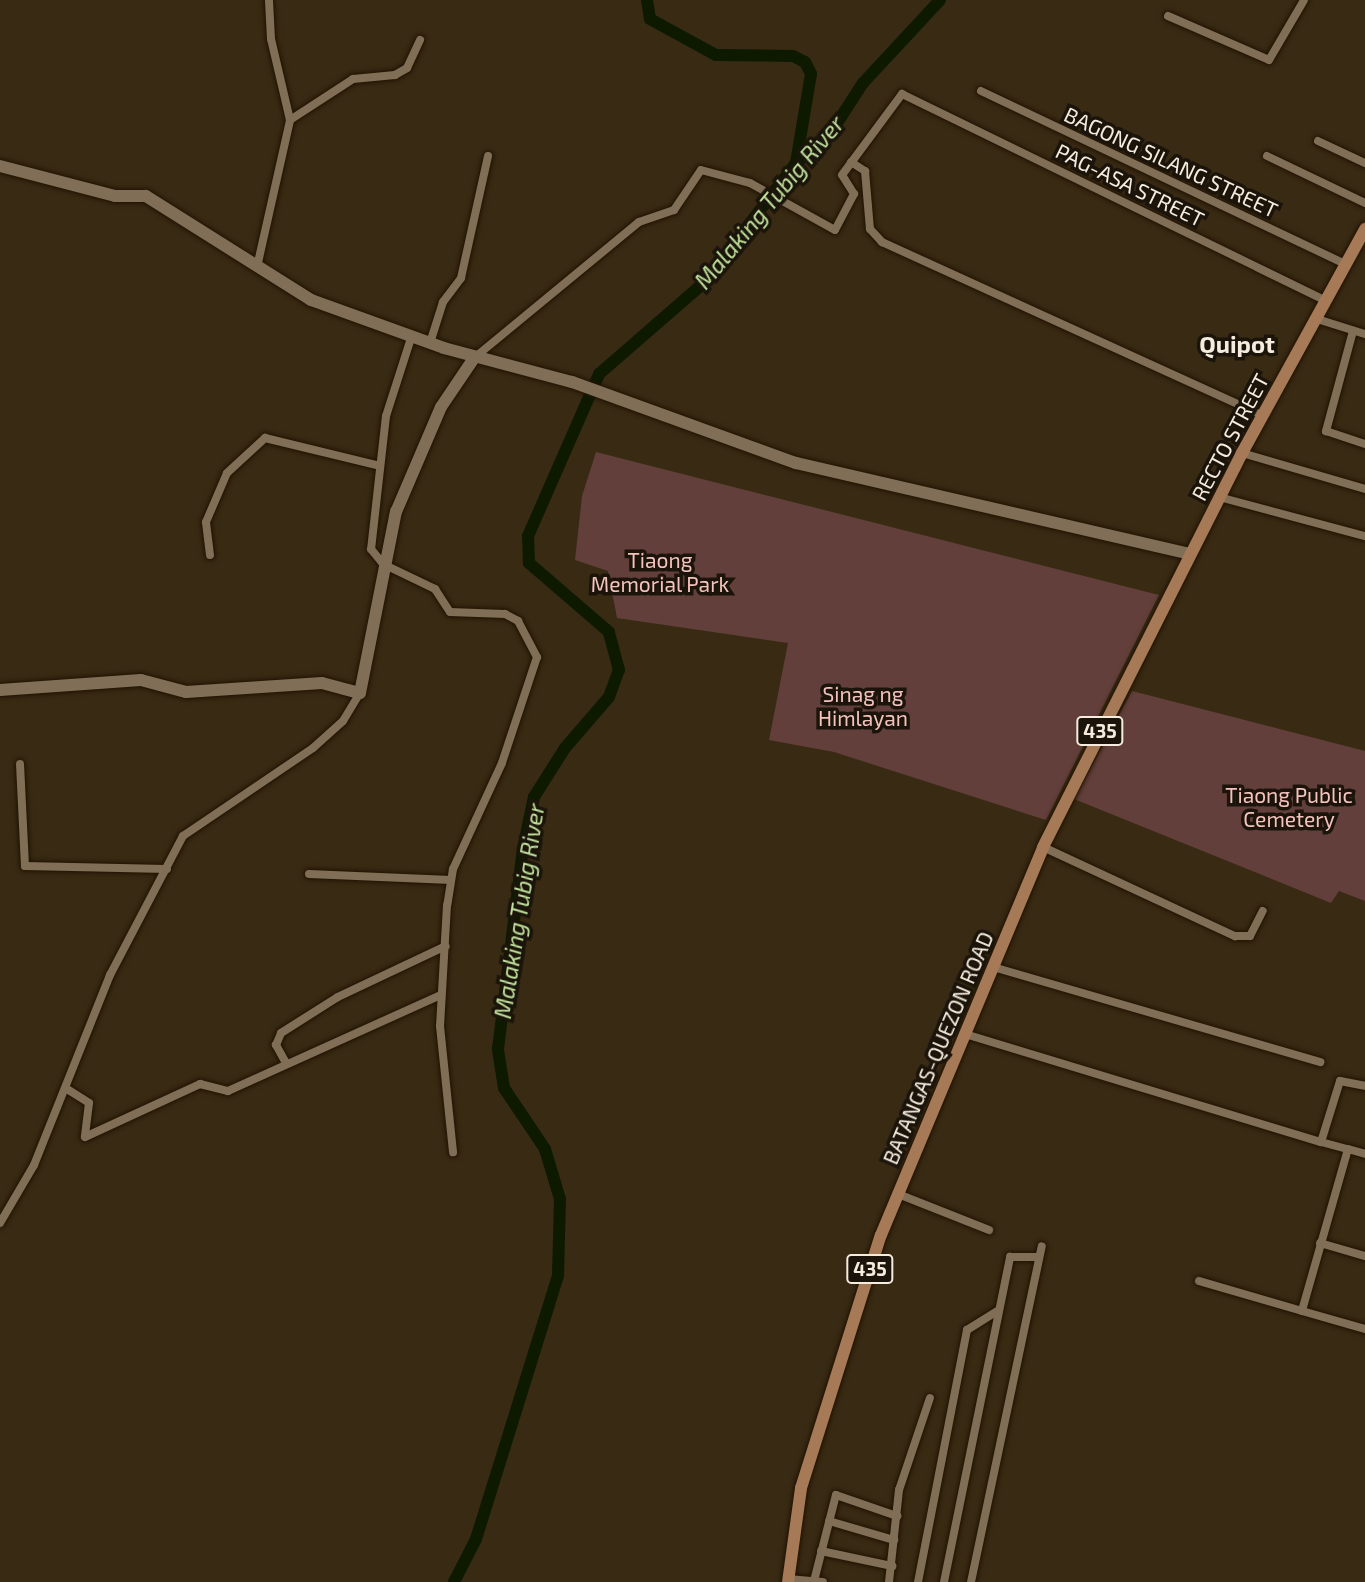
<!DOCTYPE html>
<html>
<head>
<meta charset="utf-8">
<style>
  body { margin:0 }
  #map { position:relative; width:1365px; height:1582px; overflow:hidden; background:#392a13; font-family:"Exo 2",sans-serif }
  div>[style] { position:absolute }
  .green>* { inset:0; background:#623f3b }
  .river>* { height:12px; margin:-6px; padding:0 6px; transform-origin:6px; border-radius:6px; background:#0d1a00 }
  .roads { filter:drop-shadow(0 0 2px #201300) drop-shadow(0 0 2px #201300) }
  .street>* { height:8px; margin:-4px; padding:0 4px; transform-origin:4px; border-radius:4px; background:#806f56 }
  .secondary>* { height:12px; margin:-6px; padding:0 6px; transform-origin:6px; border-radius:6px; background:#806f56 }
  .primary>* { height:12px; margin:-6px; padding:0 6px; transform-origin:6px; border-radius:6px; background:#a67957 }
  span { translate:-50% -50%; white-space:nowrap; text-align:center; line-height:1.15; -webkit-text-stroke:7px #1b140a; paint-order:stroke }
  .shield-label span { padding:2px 5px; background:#1b140a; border:2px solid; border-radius:5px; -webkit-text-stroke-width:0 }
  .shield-label { font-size:19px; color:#f6ecde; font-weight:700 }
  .street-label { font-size:21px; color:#f6ecde }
  .park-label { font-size:21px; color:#f5c3bd }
  .water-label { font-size:23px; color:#bfe19c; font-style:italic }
  .quarter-label { font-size:24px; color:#f6ecde; font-weight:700 }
</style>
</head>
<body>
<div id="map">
  <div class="green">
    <i style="clip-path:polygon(596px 452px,1159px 595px,1046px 820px,834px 752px,769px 740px,788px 643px,617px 618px,608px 571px,575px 560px,582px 496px)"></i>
    <i style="clip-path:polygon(1132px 691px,1365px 751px,1365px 901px,1339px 891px,1331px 903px,1074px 799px)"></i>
  </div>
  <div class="river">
    <i style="left:647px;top:0;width:19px;rotate:81deg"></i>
    <i style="left:650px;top:19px;width:75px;rotate:28.6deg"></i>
    <i style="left:716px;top:55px;width:77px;rotate:0.7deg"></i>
    <i style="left:793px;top:56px;width:13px;rotate:27deg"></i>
    <i style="left:805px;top:62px;width:13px;rotate:63deg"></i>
    <i style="left:811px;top:74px;width:90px;rotate:99.6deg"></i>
    <i style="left:454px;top:1582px;width:48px;rotate:-62.9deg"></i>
    <i style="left:476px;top:1539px;width:276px;rotate:-72.7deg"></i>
    <i style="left:558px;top:1275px;width:76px;rotate:-88.5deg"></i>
    <i style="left:560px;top:1199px;width:52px;rotate:-106.7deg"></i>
    <i style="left:545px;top:1149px;width:73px;rotate:-123.9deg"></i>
    <i style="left:504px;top:1088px;width:39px;rotate:-99deg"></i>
    <i style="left:498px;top:1049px;width:202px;rotate:-82.9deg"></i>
    <i style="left:523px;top:849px;width:53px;rotate:-78.1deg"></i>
    <i style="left:534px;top:797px;width:58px;rotate:-57.7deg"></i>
    <i style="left:565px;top:748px;width:67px;rotate:-49.2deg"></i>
    <i style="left:609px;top:697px;width:29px;rotate:-70deg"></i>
    <i style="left:619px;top:670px;width:39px;rotate:-105deg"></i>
    <i style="left:609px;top:632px;width:106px;rotate:-139.2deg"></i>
    <i style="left:529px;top:563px;width:27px;rotate:-92deg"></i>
    <i style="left:528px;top:536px;width:177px;rotate:-66.3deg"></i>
    <i style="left:599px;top:374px;width:140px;rotate:-41deg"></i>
    <i style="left:705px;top:282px;width:150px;rotate:-52.6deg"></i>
    <i style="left:796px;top:163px;width:41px;rotate:-39.1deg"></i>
    <i style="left:828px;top:137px;width:64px;rotate:-57.1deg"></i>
    <i style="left:863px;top:83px;width:113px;rotate:-47.1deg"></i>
  </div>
  <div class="roads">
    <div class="street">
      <i style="left:1168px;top:16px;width:110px;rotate:23.5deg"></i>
      <i style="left:1269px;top:60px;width:69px;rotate:-59.7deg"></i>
      <i style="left:981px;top:91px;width:404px;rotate:25.4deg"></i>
      <i style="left:290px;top:120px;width:75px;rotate:-33.1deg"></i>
      <i style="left:353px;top:79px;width:42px;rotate:-5.4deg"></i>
      <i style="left:395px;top:75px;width:14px;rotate:-30deg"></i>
      <i style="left:407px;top:68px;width:31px;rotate:-65deg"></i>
      <i style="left:1318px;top:141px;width:52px;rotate:25.1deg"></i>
      <i style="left:1267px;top:156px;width:109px;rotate:25.6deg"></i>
      <i style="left:851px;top:162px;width:17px;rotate:33deg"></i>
      <i style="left:865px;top:171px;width:58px;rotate:85.1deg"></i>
      <i style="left:870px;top:229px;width:18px;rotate:47deg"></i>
      <i style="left:882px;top:242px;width:419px;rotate:24.5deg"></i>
      <i style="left:257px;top:267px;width:151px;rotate:-77.3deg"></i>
      <i style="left:290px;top:120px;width:83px;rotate:-103.2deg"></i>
      <i style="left:271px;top:39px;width:39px;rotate:-93deg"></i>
      <i style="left:1317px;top:319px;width:50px;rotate:17.4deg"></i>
      <i style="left:1353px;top:331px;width:104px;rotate:105.1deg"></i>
      <i style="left:1326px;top:431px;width:41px;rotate:18.4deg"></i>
      <i style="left:412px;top:335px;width:85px;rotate:107.8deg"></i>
      <i style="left:386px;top:416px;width:134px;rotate:96.4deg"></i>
      <i style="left:371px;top:549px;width:19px;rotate:51deg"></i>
      <i style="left:383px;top:564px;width:58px;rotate:25.7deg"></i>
      <i style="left:435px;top:589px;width:27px;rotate:57deg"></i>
      <i style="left:450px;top:612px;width:55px;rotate:2.1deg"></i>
      <i style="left:505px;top:614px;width:15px;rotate:28deg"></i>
      <i style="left:518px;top:621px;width:41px;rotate:62.2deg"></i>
      <i style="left:537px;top:657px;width:112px;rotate:108.3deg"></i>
      <i style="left:502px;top:763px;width:117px;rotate:114.8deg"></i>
      <i style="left:453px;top:869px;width:36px;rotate:99deg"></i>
      <i style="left:447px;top:905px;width:121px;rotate:93.3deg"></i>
      <i style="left:440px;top:1026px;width:127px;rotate:84.1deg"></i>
      <i style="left:430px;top:343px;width:43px;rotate:-72.4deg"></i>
      <i style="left:443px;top:302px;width:30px;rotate:-53deg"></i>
      <i style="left:461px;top:278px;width:125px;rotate:-77.5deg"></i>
      <i style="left:474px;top:358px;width:214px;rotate:-39.5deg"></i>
      <i style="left:639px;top:222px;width:37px;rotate:-19deg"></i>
      <i style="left:674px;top:210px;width:48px;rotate:-56deg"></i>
      <i style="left:701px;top:170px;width:51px;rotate:14.9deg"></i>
      <i style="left:750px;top:183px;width:97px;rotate:28.9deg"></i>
      <i style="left:835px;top:230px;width:41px;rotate:-62.2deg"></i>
      <i style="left:854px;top:194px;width:22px;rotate:-122deg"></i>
      <i style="left:842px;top:175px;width:101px;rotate:-53.5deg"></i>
      <i style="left:902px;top:94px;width:473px;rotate:26deg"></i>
      <i style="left:1242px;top:453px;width:128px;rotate:16.3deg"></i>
      <i style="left:1219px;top:497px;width:151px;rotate:15deg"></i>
      <i style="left:210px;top:555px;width:33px;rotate:-97deg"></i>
      <i style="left:206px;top:522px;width:53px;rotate:-66.8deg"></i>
      <i style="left:227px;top:473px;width:52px;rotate:-42.6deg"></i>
      <i style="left:265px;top:438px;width:115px;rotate:13.6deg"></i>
      <i style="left:20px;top:764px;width:102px;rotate:87.2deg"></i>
      <i style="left:25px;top:866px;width:142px;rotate:1.2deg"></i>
      <i style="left:1043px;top:847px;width:212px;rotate:24.9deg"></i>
      <i style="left:1235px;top:936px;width:15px"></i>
      <i style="left:1250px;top:936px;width:28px;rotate:-63deg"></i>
      <i style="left:309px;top:874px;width:142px;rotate:2.4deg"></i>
      <i style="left:993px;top:967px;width:341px;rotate:16.2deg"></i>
      <i style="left:965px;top:1034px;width:372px;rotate:16.9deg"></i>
      <i style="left:1321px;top:1142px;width:64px;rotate:-72.7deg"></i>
      <i style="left:1340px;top:1081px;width:25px;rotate:11deg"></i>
      <i style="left:286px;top:1063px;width:21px;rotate:-119deg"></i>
      <i style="left:276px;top:1045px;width:13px;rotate:-67deg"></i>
      <i style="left:281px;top:1033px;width:67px;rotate:-32.3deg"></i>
      <i style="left:338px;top:997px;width:119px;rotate:-25.3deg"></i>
      <i style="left:67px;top:1089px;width:26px;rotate:32deg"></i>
      <i style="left:89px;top:1103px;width:34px;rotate:97deg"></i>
      <i style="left:85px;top:1137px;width:127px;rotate:-24.7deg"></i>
      <i style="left:200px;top:1084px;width:29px;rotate:14deg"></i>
      <i style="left:228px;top:1091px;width:234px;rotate:-24.3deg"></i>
      <i style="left:1321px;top:1142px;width:28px;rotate:15deg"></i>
      <i style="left:1348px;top:1149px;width:168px;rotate:105.9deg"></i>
      <i style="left:1302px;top:1311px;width:66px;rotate:15.9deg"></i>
      <i style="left:1348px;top:1149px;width:18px;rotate:16deg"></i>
      <i style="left:898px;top:1194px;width:98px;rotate:21.6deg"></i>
      <i style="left:0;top:1223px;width:67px;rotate:-59.6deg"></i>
      <i style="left:34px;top:1165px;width:205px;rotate:-68.2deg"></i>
      <i style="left:110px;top:975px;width:157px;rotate:-62.3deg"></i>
      <i style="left:183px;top:836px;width:157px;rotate:-34.1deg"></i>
      <i style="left:313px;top:748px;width:40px;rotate:-42deg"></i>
      <i style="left:343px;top:721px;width:33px;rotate:-59deg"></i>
      <i style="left:1320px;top:1243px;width:47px;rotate:16.1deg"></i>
      <i style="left:1199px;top:1281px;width:107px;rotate:16.2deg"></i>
      <i style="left:829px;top:1521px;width:68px;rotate:16.3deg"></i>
      <i style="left:821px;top:1551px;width:73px;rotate:11.9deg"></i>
      <i style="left:788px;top:1579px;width:35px;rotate:5deg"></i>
      <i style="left:814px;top:1581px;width:89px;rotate:-75.7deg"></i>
      <i style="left:836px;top:1495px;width:65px;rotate:19deg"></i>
      <i style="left:889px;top:1582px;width:93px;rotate:-83.8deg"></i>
      <i style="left:899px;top:1490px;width:97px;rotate:-71.4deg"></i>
      <i style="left:918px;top:1582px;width:257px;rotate:-79deg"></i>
      <i style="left:967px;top:1330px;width:36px;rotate:-32deg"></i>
      <i style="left:944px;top:1582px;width:332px;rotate:-78.5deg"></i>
      <i style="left:1010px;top:1257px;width:28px"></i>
      <i style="left:971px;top:1582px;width:343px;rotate:-78.1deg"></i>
    </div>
    <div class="secondary">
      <i style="left:0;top:166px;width:119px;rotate:14.6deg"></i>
      <i style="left:115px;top:196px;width:31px"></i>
      <i style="left:146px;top:196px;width:195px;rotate:32.2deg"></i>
      <i style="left:311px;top:300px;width:141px;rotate:19.8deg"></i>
      <i style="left:444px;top:348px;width:132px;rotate:14.9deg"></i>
      <i style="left:572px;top:382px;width:238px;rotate:19.9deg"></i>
      <i style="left:796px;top:463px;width:403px;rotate:13deg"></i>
      <i style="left:0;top:690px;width:141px;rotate:-4.1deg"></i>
      <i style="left:141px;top:680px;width:47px;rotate:14.9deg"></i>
      <i style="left:186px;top:692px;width:136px;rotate:-3.8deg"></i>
      <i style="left:322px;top:683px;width:39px;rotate:15deg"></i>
      <i style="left:360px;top:693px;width:185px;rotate:-78.8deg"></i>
      <i style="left:396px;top:512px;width:114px;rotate:-66.8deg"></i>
      <i style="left:441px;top:407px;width:59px;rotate:-56deg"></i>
    </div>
    <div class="primary">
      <i style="left:788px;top:1582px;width:95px;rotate:-82.1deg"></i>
      <i style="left:801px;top:1488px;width:265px;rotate:-72.5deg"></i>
      <i style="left:881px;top:1235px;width:420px;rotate:-67.3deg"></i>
      <i style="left:1043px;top:847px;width:441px;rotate:-63.2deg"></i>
      <i style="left:1242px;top:453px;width:256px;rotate:-61.2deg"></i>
    </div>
  </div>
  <div class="shield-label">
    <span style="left:1100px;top:731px">435</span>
    <span style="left:870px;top:1269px">435</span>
  </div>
  <div class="street-label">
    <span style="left:1171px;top:162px;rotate:25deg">BAGONG SILANG STREET</span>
    <span style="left:1130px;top:185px;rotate:26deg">PAG-ASA STREET</span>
    <span style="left:1230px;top:437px;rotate:-62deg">RECTO STREET</span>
    <span style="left:938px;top:1048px;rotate:-67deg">BATANGAS-QUEZON ROAD</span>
  </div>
  <div class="park-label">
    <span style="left:660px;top:572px">Tiaong<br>Memorial Park</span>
    <span style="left:863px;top:706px">Sinag ng<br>Himlayan</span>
    <span style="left:1289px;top:807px">Tiaong Public<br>Cemetery</span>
  </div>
  <div class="water-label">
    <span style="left:769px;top:202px;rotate:-50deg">Malaking Tubig River</span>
    <span style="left:519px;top:911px;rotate:-81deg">Malaking Tubig River</span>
  </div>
  <div class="quarter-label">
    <span style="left:1237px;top:344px">Quipot</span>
  </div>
</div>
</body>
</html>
